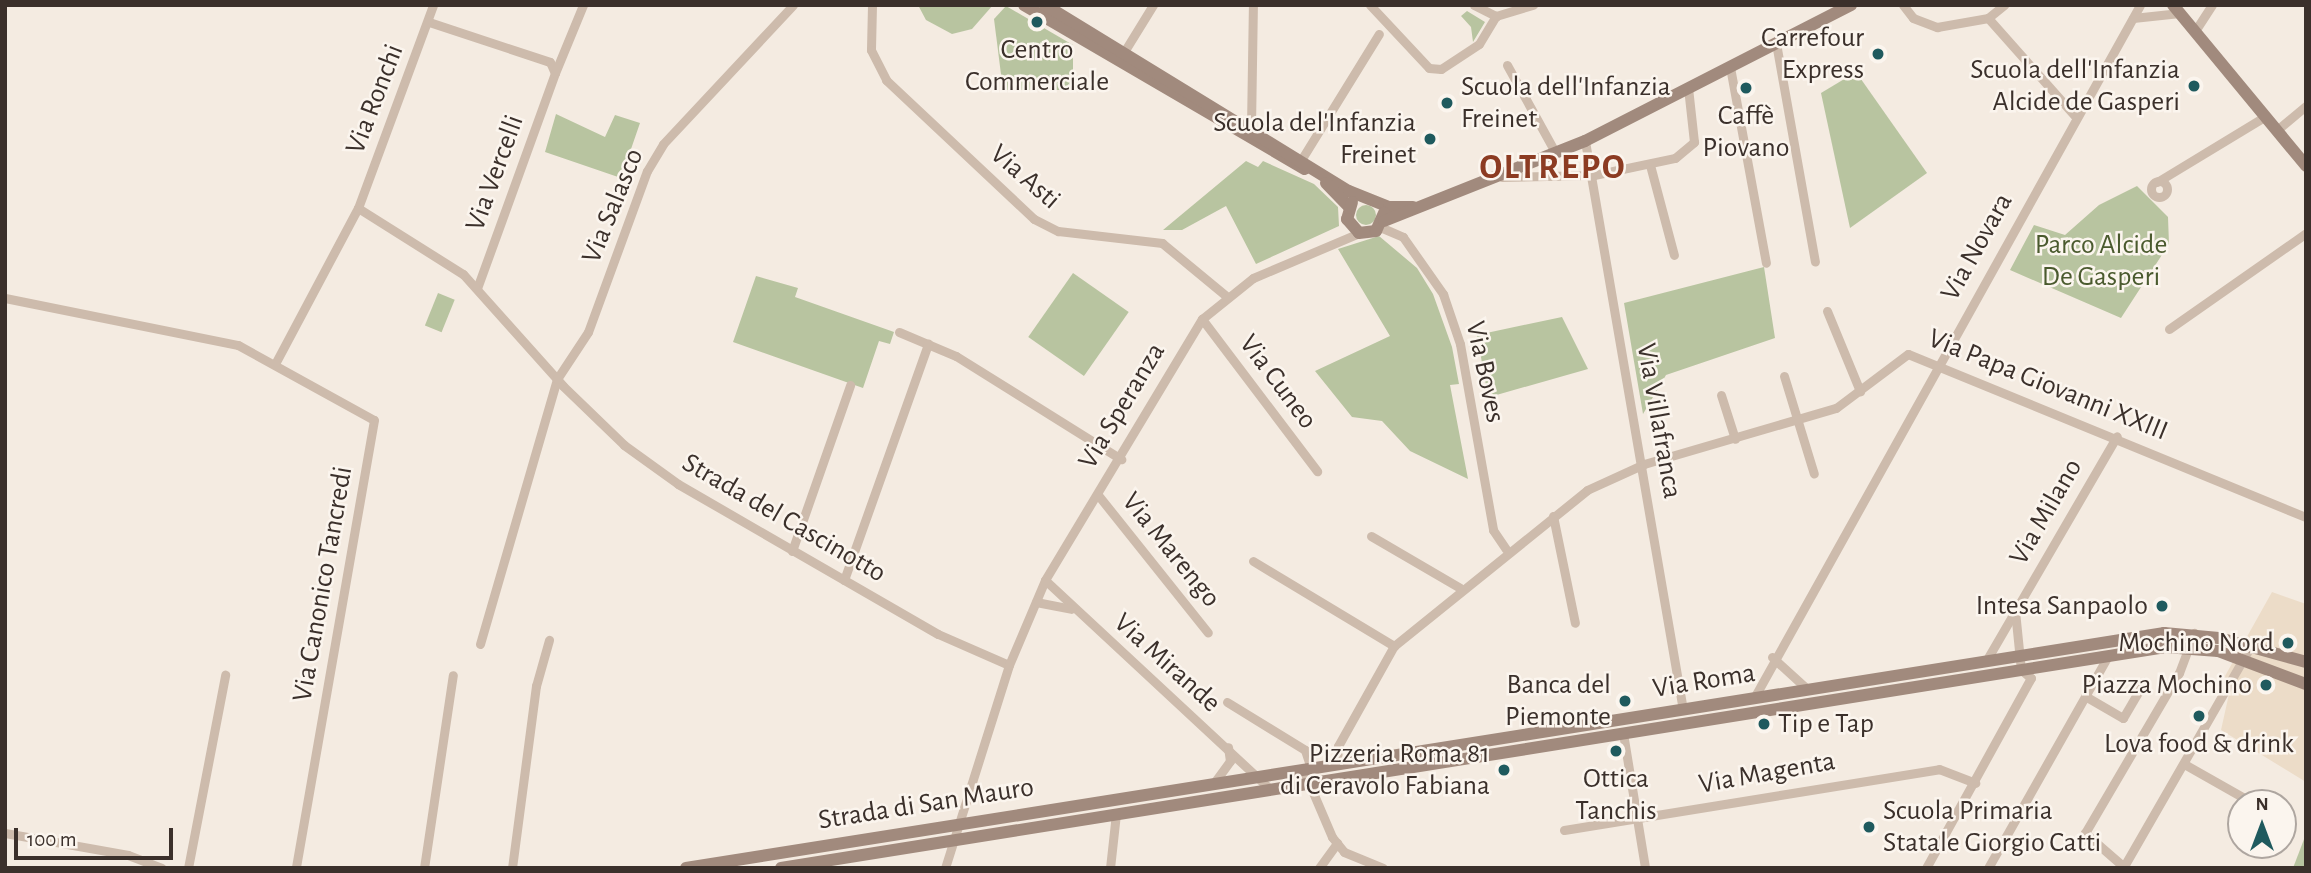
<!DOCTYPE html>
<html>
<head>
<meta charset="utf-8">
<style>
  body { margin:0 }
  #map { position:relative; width:2311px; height:873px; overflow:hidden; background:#f4ebe1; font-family:"Alegreya Sans",sans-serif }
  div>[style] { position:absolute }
  .green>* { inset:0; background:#b8c4a0; transform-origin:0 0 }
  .round { border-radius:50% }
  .plaza>* { inset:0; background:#ecdcc8 }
  .street>* { height:9px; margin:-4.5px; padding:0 4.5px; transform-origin:4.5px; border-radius:4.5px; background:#cdbbac }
  .street>.ring { margin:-4.5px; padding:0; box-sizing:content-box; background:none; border:9px solid #cdbbac; border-radius:50% }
  .secondary>* { height:12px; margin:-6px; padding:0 6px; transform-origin:6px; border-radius:6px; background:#a18a7d }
  .dots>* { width:19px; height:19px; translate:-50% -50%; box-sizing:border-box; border:4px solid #fbf5ee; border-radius:50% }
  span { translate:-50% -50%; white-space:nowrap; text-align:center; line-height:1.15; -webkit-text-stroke:5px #fbf5ee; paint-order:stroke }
  .poi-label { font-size:28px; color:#3b302b }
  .right { translate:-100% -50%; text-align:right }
  .left { translate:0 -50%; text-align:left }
  .street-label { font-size:28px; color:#3b302b }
  .park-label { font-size:28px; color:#4a5a2e }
  .district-label { font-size:35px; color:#8c3b22; font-weight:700; letter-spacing:2px }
  .frame { position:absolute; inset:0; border:7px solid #3b302b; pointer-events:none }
  .north { position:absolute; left:2227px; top:789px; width:70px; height:70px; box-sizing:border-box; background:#fbf5ee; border:2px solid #aea6a0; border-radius:50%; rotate:0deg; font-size:19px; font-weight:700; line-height:28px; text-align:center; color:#3b302b }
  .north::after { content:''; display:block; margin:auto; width:24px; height:32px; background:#1f5a5e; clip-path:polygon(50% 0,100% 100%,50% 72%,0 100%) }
  .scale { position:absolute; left:14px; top:828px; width:159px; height:32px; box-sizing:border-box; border:4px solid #3b302b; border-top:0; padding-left:9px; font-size:21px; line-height:24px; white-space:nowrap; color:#3b302b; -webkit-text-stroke:5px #fbf5ee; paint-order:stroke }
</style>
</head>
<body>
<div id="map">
  <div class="green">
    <i style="clip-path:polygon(918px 5px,993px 5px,972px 29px,952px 34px,926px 20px)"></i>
    <i style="clip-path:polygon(1006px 6px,1073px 45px,1073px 90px,1003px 90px,994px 19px)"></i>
    <i style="clip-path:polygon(1467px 11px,1485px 22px,1473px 42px,1471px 27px,1461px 16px)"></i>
    <i style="clip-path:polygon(1856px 72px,1927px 173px,1850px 228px,1821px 93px)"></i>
    <i style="clip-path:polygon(556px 114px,605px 137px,615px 115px,640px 123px,621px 178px,545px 152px)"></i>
    <i style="clip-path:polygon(1246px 161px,1258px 167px,1263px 161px,1314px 184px,1338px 207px,1339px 226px,1256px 264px,1226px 206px,1182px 230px,1163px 230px)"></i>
    <i style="clip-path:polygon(2137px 186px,2168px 217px,2169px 244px,2121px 318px,2010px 270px,2034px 225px,2065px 235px,2099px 205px)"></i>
    <i class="round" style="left:1356px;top:205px;width:20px;height:20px"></i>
    <i style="clip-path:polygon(1379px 236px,1417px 268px,1433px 294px,1452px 347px,1459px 384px,1450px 385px,1468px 479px,1410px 451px,1382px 421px,1352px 417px,1315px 371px,1390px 336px,1338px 249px)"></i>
    <i style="clip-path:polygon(1764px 267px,1775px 338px,1666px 375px,1643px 414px,1624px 303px)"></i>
    <i style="left:1073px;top:273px;width:68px;height:78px;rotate:35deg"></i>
    <i style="clip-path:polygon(756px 276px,798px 288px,795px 297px,894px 332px,890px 344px,879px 341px,863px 388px,733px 342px)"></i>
    <i style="left:438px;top:293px;width:18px;height:35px;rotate:22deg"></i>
    <i style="clip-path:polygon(1562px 317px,1588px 369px,1493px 396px,1487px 391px,1477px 335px)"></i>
    <i style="clip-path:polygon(2306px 834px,2306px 868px,2293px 868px)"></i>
  </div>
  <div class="plaza">
    <i style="clip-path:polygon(2272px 592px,2306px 604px,2306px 782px,2221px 730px,2229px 694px,2225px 676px)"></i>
  </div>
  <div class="street">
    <i style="left:872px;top:5px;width:45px;rotate:91.3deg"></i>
    <i style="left:871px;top:50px;width:34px;rotate:63deg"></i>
    <i style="left:886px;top:80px;width:203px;rotate:43.2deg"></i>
    <i style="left:1034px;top:219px;width:27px;rotate:27deg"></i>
    <i style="left:1058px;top:231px;width:105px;rotate:6.6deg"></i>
    <i style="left:1162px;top:243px;width:82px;rotate:39.5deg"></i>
    <i style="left:1370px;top:5px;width:86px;rotate:46.9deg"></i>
    <i style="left:1429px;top:68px;width:12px;rotate:5deg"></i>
    <i style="left:1441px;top:69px;width:45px;rotate:-33.3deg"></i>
    <i style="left:1479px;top:44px;width:33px;rotate:-59deg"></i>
    <i style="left:1474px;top:5px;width:25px;rotate:27deg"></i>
    <i style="left:1496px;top:16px;width:39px;rotate:-17deg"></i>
    <i style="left:1903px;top:5px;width:16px;rotate:52deg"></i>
    <i style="left:1913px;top:18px;width:26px;rotate:21deg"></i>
    <i style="left:1937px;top:27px;width:52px;rotate:-10deg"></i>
    <i style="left:1988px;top:18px;width:21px;rotate:-39deg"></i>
    <i style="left:1988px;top:18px;width:130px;rotate:48.4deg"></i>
    <i style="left:2133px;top:18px;width:47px;rotate:-6.1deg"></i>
    <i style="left:429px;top:22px;width:127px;rotate:18.3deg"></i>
    <i style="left:550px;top:62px;width:12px;rotate:66deg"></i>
    <i style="left:555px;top:73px;width:229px;rotate:109.9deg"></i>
    <i style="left:2195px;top:31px;width:31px;rotate:-57deg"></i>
    <i style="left:1776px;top:43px;width:222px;rotate:79.9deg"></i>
    <i style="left:1124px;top:52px;width:55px;rotate:-58.3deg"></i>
    <i style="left:1507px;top:65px;width:99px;rotate:61.1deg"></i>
    <i style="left:1730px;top:67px;width:199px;rotate:79.6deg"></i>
    <i style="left:555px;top:73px;width:74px;rotate:-67.6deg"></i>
    <i style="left:1251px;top:127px;width:122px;rotate:-89.1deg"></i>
    <i style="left:2277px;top:130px;width:38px;rotate:-40deg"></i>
    <i style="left:1585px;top:141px;width:577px;rotate:80.23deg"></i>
    <i style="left:1298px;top:165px;width:154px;rotate:-58.3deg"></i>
    <i style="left:1650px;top:165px;width:93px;rotate:75.1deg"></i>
    <i style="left:1502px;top:177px;width:92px;rotate:-1.2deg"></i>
    <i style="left:1594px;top:175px;width:83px;rotate:-11.9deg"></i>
    <i style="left:1675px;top:158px;width:25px;rotate:-40deg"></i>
    <i style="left:1694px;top:142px;width:54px;rotate:-96.3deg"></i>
    <i class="ring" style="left:2151px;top:181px;width:7px;height:7px"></i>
    <i style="left:2157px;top:182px;width:127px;rotate:-31.2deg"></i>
    <i style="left:358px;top:208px;width:124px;rotate:32.2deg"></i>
    <i style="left:463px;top:274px;width:150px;rotate:48.2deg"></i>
    <i style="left:563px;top:386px;width:85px;rotate:44deg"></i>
    <i style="left:624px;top:445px;width:67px;rotate:35.8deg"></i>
    <i style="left:678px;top:484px;width:300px;rotate:30deg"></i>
    <i style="left:938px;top:634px;width:77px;rotate:23.6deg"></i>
    <i style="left:1380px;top:227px;width:25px;rotate:23deg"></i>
    <i style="left:1403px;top:237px;width:70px;rotate:54.9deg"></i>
    <i style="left:1443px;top:294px;width:53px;rotate:71.2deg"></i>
    <i style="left:1460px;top:344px;width:189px;rotate:79.9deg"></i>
    <i style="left:1493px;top:530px;width:23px;rotate:56deg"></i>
    <i style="left:5px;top:298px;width:238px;rotate:11.4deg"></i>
    <i style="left:238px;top:345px;width:155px;rotate:28.9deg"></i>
    <i style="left:374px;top:420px;width:455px;rotate:99.9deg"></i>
    <i style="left:1827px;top:311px;width:87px;rotate:67.6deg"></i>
    <i style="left:1202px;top:319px;width:191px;rotate:52.9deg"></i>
    <i style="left:2169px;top:329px;width:167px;rotate:-35deg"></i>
    <i style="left:899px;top:332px;width:62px;rotate:22.8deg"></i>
    <i style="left:956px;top:356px;width:195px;rotate:32deg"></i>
    <i style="left:276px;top:362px;width:174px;rotate:-62deg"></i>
    <i style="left:358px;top:208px;width:216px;rotate:-69.7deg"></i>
    <i style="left:1784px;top:376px;width:102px;rotate:73deg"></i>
    <i style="left:1721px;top:395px;width:46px;rotate:72.3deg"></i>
    <i style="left:1098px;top:495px;width:176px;rotate:51.4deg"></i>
    <i style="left:1553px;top:516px;width:109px;rotate:78.4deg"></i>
    <i style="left:1371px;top:536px;width:103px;rotate:30.3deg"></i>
    <i style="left:792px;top:551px;width:176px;rotate:-70.7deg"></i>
    <i style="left:1253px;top:561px;width:165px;rotate:31.1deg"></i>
    <i style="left:844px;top:580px;width:251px;rotate:-70.4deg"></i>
    <i style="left:1045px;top:580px;width:307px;rotate:42.9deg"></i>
    <i style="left:1036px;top:602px;width:36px;rotate:11deg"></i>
    <i style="left:480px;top:644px;width:276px;rotate:-73.8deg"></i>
    <i style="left:557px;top:379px;width:56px;rotate:-56.6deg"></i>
    <i style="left:588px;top:332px;width:171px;rotate:-69.9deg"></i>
    <i style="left:647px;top:171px;width:31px;rotate:-59deg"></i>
    <i style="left:663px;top:144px;width:190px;rotate:-46.9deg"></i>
    <i style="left:1772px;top:657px;width:47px;rotate:42.4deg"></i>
    <i style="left:1986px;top:661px;width:260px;rotate:-59.8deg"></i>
    <i style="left:2085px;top:696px;width:44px;rotate:30.1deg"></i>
    <i style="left:2123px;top:718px;width:42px;rotate:-59.7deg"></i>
    <i style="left:1754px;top:698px;width:793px;rotate:-60.88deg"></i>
    <i style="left:1227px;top:702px;width:92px;rotate:31.6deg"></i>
    <i style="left:1305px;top:750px;width:19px;rotate:72deg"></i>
    <i style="left:1623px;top:733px;width:137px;rotate:80.7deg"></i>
    <i style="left:1337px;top:764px;width:18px;rotate:-87deg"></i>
    <i style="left:1338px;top:746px;width:115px;rotate:-60.8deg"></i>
    <i style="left:1394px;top:646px;width:248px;rotate:-38.9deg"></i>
    <i style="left:1587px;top:490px;width:63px;rotate:-24.5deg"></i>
    <i style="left:1644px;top:464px;width:200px;rotate:-16.3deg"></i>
    <i style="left:1836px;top:408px;width:90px;rotate:-36.9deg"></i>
    <i style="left:1908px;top:354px;width:430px;rotate:22.3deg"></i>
    <i style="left:2186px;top:765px;width:77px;rotate:29.6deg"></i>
    <i style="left:1303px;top:769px;width:74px;rotate:66.9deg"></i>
    <i style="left:1332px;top:837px;width:19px;rotate:51deg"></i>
    <i style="left:1344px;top:852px;width:42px;rotate:22.3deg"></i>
    <i style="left:1214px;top:783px;width:27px;rotate:-54deg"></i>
    <i style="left:1230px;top:761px;width:14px;rotate:-98deg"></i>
    <i style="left:2241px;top:803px;width:10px;rotate:90deg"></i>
    <i style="left:1564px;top:830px;width:380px;rotate:-9.2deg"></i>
    <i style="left:1939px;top:769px;width:39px;rotate:21deg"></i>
    <i style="left:5px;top:833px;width:125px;rotate:10.1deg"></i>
    <i style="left:128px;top:855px;width:36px;rotate:21deg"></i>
    <i style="left:2124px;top:867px;width:52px;rotate:-138.9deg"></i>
    <i style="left:2085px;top:833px;width:186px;rotate:-59.6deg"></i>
    <i style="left:2179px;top:673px;width:43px;rotate:-69.4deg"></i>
    <i style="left:188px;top:868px;width:197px;rotate:-79.1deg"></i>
    <i style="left:424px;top:868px;width:195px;rotate:-81.5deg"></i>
    <i style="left:512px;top:868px;width:184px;rotate:-82.5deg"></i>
    <i style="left:536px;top:686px;width:48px;rotate:-74.2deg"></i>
    <i style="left:945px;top:868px;width:213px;rotate:-72.5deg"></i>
    <i style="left:1009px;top:665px;width:92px;rotate:-67deg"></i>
    <i style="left:1045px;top:580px;width:305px;rotate:-59deg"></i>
    <i style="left:1202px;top:319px;width:65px;rotate:-38.8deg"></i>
    <i style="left:1253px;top:278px;width:115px;rotate:-23deg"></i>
    <i style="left:1110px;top:868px;width:54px;rotate:-83.7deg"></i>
    <i style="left:1319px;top:868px;width:31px;rotate:-54deg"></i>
    <i style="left:1926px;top:868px;width:217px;rotate:-61.1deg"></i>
    <i style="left:2031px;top:678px;width:13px;rotate:-141deg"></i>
    <i style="left:2021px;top:670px;width:59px;rotate:-95.8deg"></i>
    <i style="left:1988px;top:868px;width:244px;rotate:-60.5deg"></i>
    <i style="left:2123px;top:868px;width:255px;rotate:-60.1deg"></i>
  </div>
  <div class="secondary">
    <i style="left:1024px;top:5px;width:325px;rotate:30.3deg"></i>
    <i style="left:1045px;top:5px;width:356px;rotate:31.5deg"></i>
    <i style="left:1349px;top:191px;width:43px;rotate:21.8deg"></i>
    <i style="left:1389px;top:207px;width:24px"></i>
    <i style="left:2173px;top:5px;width:209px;rotate:50.4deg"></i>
    <i style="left:1326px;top:183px;width:32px;rotate:46deg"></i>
    <i style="left:1352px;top:202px;width:18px;rotate:106deg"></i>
    <i style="left:1347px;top:219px;width:18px;rotate:49deg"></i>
    <i style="left:1359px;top:233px;width:17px;rotate:-7deg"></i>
    <i style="left:1376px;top:231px;width:20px;rotate:-66deg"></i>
    <i style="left:1384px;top:221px;width:216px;rotate:-21.7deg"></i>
    <i style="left:1585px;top:141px;width:299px;rotate:-27.1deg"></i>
    <i style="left:686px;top:868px;width:1497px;rotate:-9.03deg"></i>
    <i style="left:2164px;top:633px;width:55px;rotate:5.2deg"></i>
    <i style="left:2219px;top:638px;width:90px;rotate:15.4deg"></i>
    <i style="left:781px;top:868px;width:1402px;rotate:-9.07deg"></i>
    <i style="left:2165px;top:647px;width:53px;rotate:4.3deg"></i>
    <i style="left:2218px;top:651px;width:94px;rotate:20.6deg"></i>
  </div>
  <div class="dots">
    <i style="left:1037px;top:22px;background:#1f5a5e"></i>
    <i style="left:1878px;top:54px;background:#1f5a5e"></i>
    <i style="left:2194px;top:86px;background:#1f5a5e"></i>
    <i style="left:1746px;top:88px;background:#1f5a5e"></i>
    <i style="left:1447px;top:103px;background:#1f5a5e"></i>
    <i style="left:1430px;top:139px;background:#1f5a5e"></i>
    <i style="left:2162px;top:606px;background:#1f5a5e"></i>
    <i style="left:2288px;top:643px;background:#1f5a5e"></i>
    <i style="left:2266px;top:685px;background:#1f5a5e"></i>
    <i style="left:1625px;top:701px;background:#1f5a5e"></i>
    <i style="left:2199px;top:716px;background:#1f5a5e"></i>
    <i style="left:1764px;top:724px;background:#1f5a5e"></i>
    <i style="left:1616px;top:751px;background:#1f5a5e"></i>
    <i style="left:1504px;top:770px;background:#1f5a5e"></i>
    <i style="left:1869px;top:827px;background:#1f5a5e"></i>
  </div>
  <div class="poi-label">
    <span class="right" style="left:1864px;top:54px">Carrefour<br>Express</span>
    <span style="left:1037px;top:66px">Centro<br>Commerciale</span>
    <span class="right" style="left:2180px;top:86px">Scuola dell'Infanzia<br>Alcide de Gasperi</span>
    <span class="left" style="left:1461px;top:103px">Scuola dell'Infanzia<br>Freinet</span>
    <span style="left:1746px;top:132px">Caffè<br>Piovano</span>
    <span class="right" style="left:1416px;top:139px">Scuola del'Infanzia<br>Freinet</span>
    <span class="right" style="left:2148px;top:606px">Intesa Sanpaolo</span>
    <span class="right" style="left:2274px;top:643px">Mochino Nord</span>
    <span class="right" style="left:1611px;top:701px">Banca del<br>Piemonte</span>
    <span class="right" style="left:2252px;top:685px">Piazza Mochino</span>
    <span class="left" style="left:1778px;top:724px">Tip e Tap</span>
    <span style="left:2199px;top:744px">Lova food &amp; drink</span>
    <span class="right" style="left:1490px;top:770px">Pizzeria Roma 81<br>di Ceravolo Fabiana</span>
    <span style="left:1616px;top:795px">Ottica<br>Tanchis</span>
    <span class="left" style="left:1883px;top:827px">Scuola Primaria<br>Statale Giorgio Catti</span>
  </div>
  <div class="street-label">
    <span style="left:375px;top:99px;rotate:-69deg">Via Ronchi</span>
    <span style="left:495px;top:173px;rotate:-70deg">Via Vercelli</span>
    <span style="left:1025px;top:177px;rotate:41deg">Via Asti</span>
    <span style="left:613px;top:206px;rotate:-68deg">Via Salasco</span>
    <span style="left:1977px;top:247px;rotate:-61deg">Via Novara</span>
    <span style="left:1485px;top:372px;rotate:78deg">Via Boves</span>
    <span style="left:1278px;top:382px;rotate:53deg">Via Cuneo</span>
    <span style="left:2048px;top:385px;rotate:22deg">Via Papa Giovanni XXIII</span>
    <span style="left:1122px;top:406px;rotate:-59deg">Via Speranza</span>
    <span style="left:1659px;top:421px;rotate:80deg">Via Villafranca</span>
    <span style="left:2046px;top:512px;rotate:-60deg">Via Milano</span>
    <span style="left:784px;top:518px;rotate:30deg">Strada del Cascinotto</span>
    <span style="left:1171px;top:550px;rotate:51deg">Via Marengo</span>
    <span style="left:323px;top:584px;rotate:-80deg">Via Canonico Tancredi</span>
    <span style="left:1167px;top:663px;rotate:42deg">Via Mirande</span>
    <span style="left:1704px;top:681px;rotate:-9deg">Via Roma</span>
    <span style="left:1767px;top:773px;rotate:-10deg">Via Magenta</span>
    <span style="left:926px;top:804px;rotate:-9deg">Strada di San Mauro</span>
  </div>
  <div class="park-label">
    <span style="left:2101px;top:261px">Parco Alcide<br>De Gasperi</span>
  </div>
  <div class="district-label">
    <span style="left:1553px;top:168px">OLTREPO</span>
  </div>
  <div class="frame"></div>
  <div class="north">N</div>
  <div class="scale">100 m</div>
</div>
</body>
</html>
